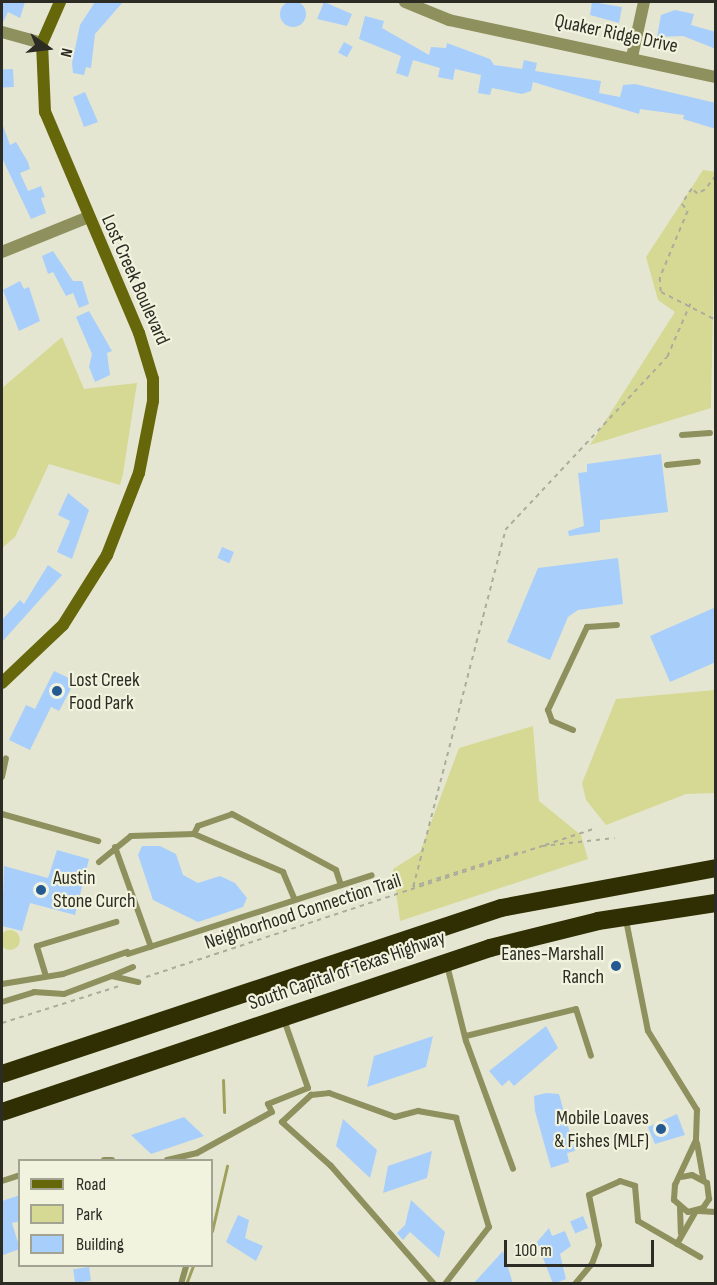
<!DOCTYPE html>
<html>
<head>
<meta charset="utf-8">
<style>
  body { margin:0 }
  #map { position:relative; width:717px; height:1285px; overflow:hidden; background:#e5e6d1; font-family:"Sofia Sans Condensed",sans-serif }
  div>[style] { position:absolute }
  .green>* { inset:0; background:#d6d994 }
  .round { border-radius:50% }
  .stream>* { height:3px; margin:-1.5px; padding:0 1.5px; transform-origin:1.5px; border-radius:1.5px; background:#9fa15a }
  .building>* { inset:0; background:#a8cefb; transform-origin:0 0 }
  .path>* { height:1.5px; margin-top:-0.75px; transform-origin:0; background:repeating-linear-gradient(90deg,#abac9b 0 4.5px,transparent 0 9px) }
  .lane>* { height:6px; margin:-3px; padding:0 3px; transform-origin:3px; border-radius:3px; background:#8e905e }
  .street>* { height:12px; margin:-6px; padding:0 6px; transform-origin:6px; border-radius:6px; background:#8e905e }
  .secondary>* { height:12px; margin:-6px; padding:0 6px; transform-origin:6px; border-radius:6px; background:#66660b }
  .highway>* { height:18px; margin:-9px; padding:0 9px; transform-origin:9px; border-radius:9px; background:#2f2f03 }
  .dots>* { width:16px; height:16px; translate:-50% -50%; box-sizing:border-box; border:3px solid #f2f3de; border-radius:50% }
  span { translate:-50% -50%; white-space:nowrap; text-align:center; line-height:1.15; -webkit-text-stroke:4.5px #f2f3de; paint-order:stroke }
  .street-label { font-size:20px; color:#2c2c24 }
  .poi-label { font-size:20px; color:#2c2c24 }
  .left { translate:0 -50%; text-align:left }
  .right { translate:-100% -50%; text-align:right }
  .frame { position:absolute; inset:0; border:3px solid #2c2c24; pointer-events:none }
  .legend { position:absolute; left:18px; top:1159px; width:195px; height:108px; box-sizing:border-box; background:#f2f3de; border:2px solid #a3a394; margin:0; padding:8px 10px; list-style:none; font-size:18px; color:#2c2c24 }
  .legend li { display:flex; align-items:center; gap:12px; height:30px }
  .legend b { width:30px; border:2px solid #a3a394 }
  .north { position:absolute; left:18px; top:18px; width:60px; height:60px; -webkit-text-stroke:4px #f2f3de; paint-order:stroke; rotate:104deg; font-size:16px; font-weight:700; line-height:24px; text-align:center; color:#2c2c24 }
  .north::after { content:''; display:block; margin:auto; width:21px; height:27px; background:#2c2c24; clip-path:polygon(50% 0,100% 100%,50% 72%,0 100%) }
  .scale { position:absolute; left:504px; top:1240px; width:150px; height:27px; box-sizing:border-box; border:3px solid #2c2c24; border-top:0; padding-left:8px; font-size:18px; line-height:21px; white-space:nowrap; color:#2c2c24; -webkit-text-stroke:4px #f2f3de; paint-order:stroke }
</style>
</head>
<body>
<div id="map">
  <div class="green">
    <i style="clip-path:polygon(703px 170px,716px 172px,711px 408px,590px 445px,675px 312px,658px 300px,646px 257px)"></i>
    <i style="clip-path:polygon(62px 337px,84px 389px,137px 383px,123px 474px,120px 485px,49px 464px,15px 537px,2px 548px,2px 388px)"></i>
    <i style="clip-path:polygon(715px 690px,715px 793px,686px 794px,606px 825px,586px 800px,582px 783px,616px 699px)"></i>
    <i style="clip-path:polygon(533px 726px,539px 801px,581px 835px,588px 859px,400px 921px,393px 869px,420px 852px,459px 748px)"></i>
    <i class="round" style="left:0;top:930px;width:20px;height:20px"></i>
  </div>
  <div class="stream">
    <i style="left:223px;top:1080px;width:32px;rotate:88deg"></i>
    <i style="left:212px;top:1231px;width:67px;rotate:-77deg"></i>
    <i style="left:186px;top:1284px;width:19px;rotate:-69deg"></i>
  </div>
  <div class="building">
    <i class="round" style="left:280px;top:1px;width:26px;height:26px"></i>
    <i style="clip-path:polygon(2px 2px,25px 2px,20px 18px,8px 12px,2px 24px)"></i>
    <i style="clip-path:polygon(95px 2px,123px 2px,95px 34px,91px 68px,86px 67px,84px 75px,73px 73px,72px 63px,80px 25px)"></i>
    <i style="clip-path:polygon(324px 2px,352px 14px,347px 26px,317px 19px)"></i>
    <i style="clip-path:polygon(592px 2px,622px 7px,619px 23px,590px 15px)"></i>
    <i style="clip-path:polygon(675px 10px,694px 14px,691px 25px,716px 32px,716px 49px,683px 36px,657px 37px,661px 15px)"></i>
    <i style="clip-path:polygon(365px 16px,384px 21px,382px 28px,429px 55px,431px 47px,446px 48px,447px 43px,490px 59px,494px 65px,522px 69px,524px 60px,537px 63px,535px 71px,601px 81px,599px 93px,620px 97px,623px 85px,635px 84px,716px 103px,716px 129px,683px 119px,684px 115px,640px 109px,639px 114px,533px 82px,531px 91px,522px 94px,492px 88px,490px 95px,478px 93px,481px 75px,455px 69px,453px 80px,438px 77px,440px 68px,413px 60px,408px 77px,396px 73px,401px 56px,359px 39px)"></i>
    <i style="left:344px;top:42px;width:10px;height:12px;rotate:29deg"></i>
    <i style="left:13px;top:69px;width:18px;height:11px;rotate:87deg"></i>
    <i style="clip-path:polygon(85px 92px,98px 122px,84px 127px,73px 97px)"></i>
    <i style="clip-path:polygon(2px 123px,10px 145px,16px 142px,28px 162px,30px 169px,20px 173px,28px 191px,41px 186px,45px 197px,41px 198px,46px 213px,31px 219px,2px 158px)"></i>
    <i style="clip-path:polygon(53px 251px,73px 281px,82px 281px,89px 304px,79px 308px,73px 293px,66px 296px,53px 272px,48px 274px,42px 256px)"></i>
    <i style="clip-path:polygon(20px 281px,24px 289px,29px 287px,40px 321px,19px 331px,3px 290px)"></i>
    <i style="clip-path:polygon(89px 311px,112px 351px,107px 353px,110px 375px,95px 382px,89px 367px,92px 354px,76px 317px)"></i>
    <i style="clip-path:polygon(661px 454px,668px 512px,600px 520px,600px 532px,569px 536px,568px 531px,584px 526px,578px 473px,587px 472px,587px 464px)"></i>
    <i style="clip-path:polygon(68px 493px,89px 510px,72px 559px,57px 552px,70px 521px,58px 515px)"></i>
    <i style="left:222px;top:547px;width:13px;height:12px;rotate:23deg"></i>
    <i style="clip-path:polygon(618px 558px,623px 604px,578px 610px,568px 617px,550px 660px,507px 642px,538px 568px)"></i>
    <i style="clip-path:polygon(48px 565px,62px 575px,2px 642px,2px 620px,20px 600px,24px 604px)"></i>
    <i style="clip-path:polygon(716px 607px,716px 662px,670px 682px,650px 636px)"></i>
    <i style="clip-path:polygon(54px 671px,75px 681px,59px 711px,51px 707px,30px 750px,9px 740px,26px 705px,35px 709px)"></i>
    <i style="clip-path:polygon(142px 846px,160px 846px,176px 854px,183px 875px,198px 883px,220px 876px,235px 883px,247px 898px,243px 907px,198px 922px,153px 900px,138px 855px)"></i>
    <i style="clip-path:polygon(57px 850px,89px 859px,75px 915px,30px 903px,22px 931px,2px 926px,4px 866px,48px 878px)"></i>
    <i style="clip-path:polygon(546px 1026px,558px 1048px,514px 1086px,509px 1080px,502px 1086px,489px 1071px)"></i>
    <i style="clip-path:polygon(433px 1036px,426px 1067px,367px 1087px,374px 1056px)"></i>
    <i style="clip-path:polygon(546px 1093px,559px 1094px,575px 1151px,567px 1153px,569px 1162px,551px 1168px,535px 1111px,534px 1096px)"></i>
    <i style="clip-path:polygon(677px 1114px,685px 1135px,655px 1144px,648px 1127px)"></i>
    <i style="clip-path:polygon(184px 1117px,204px 1136px,151px 1154px,131px 1135px)"></i>
    <i style="clip-path:polygon(343px 1119px,377px 1150px,370px 1178px,336px 1146px)"></i>
    <i style="clip-path:polygon(432px 1151px,427px 1178px,383px 1193px,388px 1166px)"></i>
    <i style="clip-path:polygon(20px 1195px,20px 1221px,12px 1223px,20px 1249px,3px 1255px,2px 1201px)"></i>
    <i style="clip-path:polygon(411px 1200px,445px 1232px,439px 1258px,410px 1232px,403px 1240px,397px 1233px,405px 1225px)"></i>
    <i style="clip-path:polygon(238px 1215px,249px 1220px,245px 1238px,263px 1246px,256px 1261px,226px 1242px)"></i>
    <i style="left:583px;top:1216px;width:13px;height:14px;rotate:67deg"></i>
    <i style="clip-path:polygon(549px 1228px,552px 1236px,565px 1231px,571px 1246px,560px 1254px,566px 1279px,553px 1284px,537px 1242px)"></i>
    <i style="clip-path:polygon(503px 1251px,513px 1284px,473px 1284px)"></i>
    <i style="left:89px;top:1267px;width:14px;height:16px;rotate:82deg"></i>
  </div>
  <div class="path">
    <i style="left:716px;top:176px;width:18px;rotate:128deg"></i>
    <i style="left:705px;top:190px;width:9px;rotate:153deg"></i>
    <i style="left:697px;top:194px;width:7px;rotate:-135deg"></i>
    <i style="left:692px;top:189px;width:18px;rotate:124deg"></i>
    <i style="left:682px;top:204px;width:9px;rotate:49deg"></i>
    <i style="left:688px;top:211px;width:73px;rotate:112.7deg"></i>
    <i style="left:660px;top:278px;width:14px;rotate:86deg"></i>
    <i style="left:661px;top:292px;width:62px;rotate:27deg"></i>
    <i style="left:545px;top:845px;width:54px;rotate:-18.4deg"></i>
    <i style="left:518px;top:853px;width:110px;rotate:162.1deg"></i>
    <i style="left:413px;top:887px;width:369px;rotate:-75.5deg"></i>
    <i style="left:505px;top:530px;width:237px;rotate:-46.9deg"></i>
    <i style="left:667px;top:357px;width:58px;rotate:-66.5deg"></i>
    <i style="left:146px;top:977px;width:417px;rotate:-18.3deg"></i>
    <i style="left:542px;top:846px;width:73px;rotate:-6.3deg"></i>
    <i style="left:2px;top:1023px;width:123px;rotate:-17.5deg"></i>
  </div>
  <div class="lane">
    <i style="left:682px;top:435px;width:28px;rotate:-4deg"></i>
    <i style="left:667px;top:465px;width:31px;rotate:-6deg"></i>
    <i style="left:573px;top:730px;width:23px;rotate:-157deg"></i>
    <i style="left:552px;top:721px;width:12px;rotate:-110deg"></i>
    <i style="left:548px;top:710px;width:92px;rotate:-64.8deg"></i>
    <i style="left:587px;top:627px;width:30px;rotate:-4deg"></i>
    <i style="left:2px;top:777px;width:19px;rotate:-78deg"></i>
    <i style="left:2px;top:814px;width:100px;rotate:15.7deg"></i>
    <i style="left:194px;top:834px;width:9px;rotate:-63deg"></i>
    <i style="left:198px;top:826px;width:36px;rotate:-19deg"></i>
    <i style="left:232px;top:814px;width:118px;rotate:28.3deg"></i>
    <i style="left:336px;top:870px;width:16px;rotate:72deg"></i>
    <i style="left:115px;top:847px;width:106px;rotate:70.2deg"></i>
    <i style="left:99px;top:862px;width:41px;rotate:-39.1deg"></i>
    <i style="left:131px;top:836px;width:63px;rotate:-1.8deg"></i>
    <i style="left:194px;top:834px;width:97px;rotate:23.1deg"></i>
    <i style="left:283px;top:872px;width:30px;rotate:67deg"></i>
    <i style="left:626px;top:920px;width:113px;rotate:78.8deg"></i>
    <i style="left:648px;top:1031px;width:93px;rotate:58.2deg"></i>
    <i style="left:697px;top:1110px;width:30px;rotate:92deg"></i>
    <i style="left:696px;top:1140px;width:50px;rotate:115deg"></i>
    <i style="left:675px;top:1185px;width:15px;rotate:94deg"></i>
    <i style="left:674px;top:1200px;width:18px;rotate:41deg"></i>
    <i style="left:688px;top:1212px;width:16px;rotate:-15deg"></i>
    <i style="left:703px;top:1208px;width:11px;rotate:-56deg"></i>
    <i style="left:709px;top:1199px;width:16px;rotate:-97deg"></i>
    <i style="left:707px;top:1183px;width:17px;rotate:-152deg"></i>
    <i style="left:692px;top:1175px;width:10px;rotate:169deg"></i>
    <i style="left:128px;top:954px;width:256px;rotate:-17.9deg"></i>
    <i style="left:447px;top:965px;width:78px;rotate:76deg"></i>
    <i style="left:466px;top:1041px;width:136px;rotate:69.8deg"></i>
    <i style="left:133px;top:967px;width:23px;rotate:157deg"></i>
    <i style="left:112px;top:976px;width:27px;rotate:13deg"></i>
    <i style="left:45px;top:973px;width:28px;rotate:-107deg"></i>
    <i style="left:37px;top:946px;width:83px;rotate:-16.9deg"></i>
    <i style="left:2px;top:984px;width:62px;rotate:-9.3deg"></i>
    <i style="left:63px;top:974px;width:68px;rotate:-19deg"></i>
    <i style="left:2px;top:1002px;width:34px;rotate:-17deg"></i>
    <i style="left:34px;top:992px;width:30px;rotate:4deg"></i>
    <i style="left:64px;top:994px;width:51px;rotate:-20.6deg"></i>
    <i style="left:466px;top:1036px;width:113px;rotate:-13.8deg"></i>
    <i style="left:576px;top:1009px;width:49px;rotate:72.3deg"></i>
    <i style="left:697px;top:1143px;width:36px;rotate:80deg"></i>
    <i style="left:104px;top:1160px;width:8px"></i>
    <i style="left:167px;top:1160px;width:31px;rotate:-13deg"></i>
    <i style="left:197px;top:1153px;width:85px;rotate:-28.7deg"></i>
    <i style="left:272px;top:1112px;width:9px;rotate:-117deg"></i>
    <i style="left:268px;top:1104px;width:43px;rotate:-21.8deg"></i>
    <i style="left:308px;top:1088px;width:72px;rotate:-109.4deg"></i>
    <i style="left:2px;top:1181px;width:19px;rotate:-18deg"></i>
    <i style="left:680px;top:1208px;width:25px;rotate:88deg"></i>
    <i style="left:698px;top:1211px;width:18px;rotate:3deg"></i>
    <i style="left:677px;top:1244px;width:38px;rotate:-60deg"></i>
    <i style="left:181px;top:1284px;width:19px;rotate:-74deg"></i>
    <i style="left:434px;top:1284px;width:157px;rotate:-131.1deg"></i>
    <i style="left:331px;top:1166px;width:66px;rotate:-138.1deg"></i>
    <i style="left:282px;top:1122px;width:40px;rotate:-43deg"></i>
    <i style="left:311px;top:1095px;width:18px;rotate:-6deg"></i>
    <i style="left:329px;top:1093px;width:70px;rotate:20deg"></i>
    <i style="left:395px;top:1117px;width:24px;rotate:-15deg"></i>
    <i style="left:418px;top:1111px;width:39px;rotate:10deg"></i>
    <i style="left:456px;top:1118px;width:114px;rotate:73.2deg"></i>
    <i style="left:489px;top:1227px;width:72px;rotate:127.7deg"></i>
    <i style="left:575px;top:1284px;width:26px;rotate:-50deg"></i>
    <i style="left:592px;top:1264px;width:20px;rotate:-70deg"></i>
    <i style="left:599px;top:1245px;width:51px;rotate:-101.3deg"></i>
    <i style="left:589px;top:1195px;width:34px;rotate:-24deg"></i>
    <i style="left:620px;top:1181px;width:16px;rotate:18deg"></i>
    <i style="left:635px;top:1186px;width:35px;rotate:85deg"></i>
    <i style="left:638px;top:1221px;width:72px;rotate:30.1deg"></i>
  </div>
  <div class="street">
    <i style="left:405px;top:2px;width:48px;rotate:22.2deg"></i>
    <i style="left:449px;top:20px;width:273px;rotate:12.1deg"></i>
    <i style="left:2px;top:32px;width:41px;rotate:15.4deg"></i>
    <i style="left:632px;top:57px;width:56px;rotate:-77.7deg"></i>
    <i style="left:2px;top:252px;width:91px;rotate:-22deg"></i>
  </div>
  <div class="secondary">
    <i style="left:2px;top:683px;width:84px;rotate:-43.6deg"></i>
    <i style="left:63px;top:625px;width:83px;rotate:-57.8deg"></i>
    <i style="left:107px;top:555px;width:88px;rotate:-68.7deg"></i>
    <i style="left:139px;top:473px;width:73px;rotate:-79deg"></i>
    <i style="left:153px;top:401px;width:22px;rotate:-90deg"></i>
    <i style="left:153px;top:379px;width:48px;rotate:-106.9deg"></i>
    <i style="left:139px;top:333px;width:240px;rotate:-113deg"></i>
    <i style="left:45px;top:112px;width:69px;rotate:-92.5deg"></i>
    <i style="left:42px;top:43px;width:45px;rotate:-66.3deg"></i>
  </div>
  <div class="highway">
    <i style="left:2px;top:1074px;width:526px;rotate:-18.4deg"></i>
    <i style="left:501px;top:908px;width:219px;rotate:-10.5deg"></i>
    <i style="left:2px;top:1112px;width:515px;rotate:-18.58deg"></i>
    <i style="left:490px;top:948px;width:111px;rotate:-14deg"></i>
    <i style="left:598px;top:921px;width:119px;rotate:-8.7deg"></i>
  </div>
  <div class="dots">
    <i style="left:57px;top:691px;background:#245991"></i>
    <i style="left:41px;top:890px;background:#245991"></i>
    <i style="left:616px;top:966px;background:#245991"></i>
    <i style="left:661px;top:1129px;background:#245991"></i>
  </div>
  <div class="street-label">
    <span style="left:616px;top:34px;rotate:12deg">Quaker Ridge Drive</span>
    <span style="left:135px;top:280px;rotate:66deg">Lost Creek Boulevard</span>
    <span style="left:303px;top:912px;rotate:-18deg">Neighborhood Connection Trail</span>
    <span style="left:347px;top:971px;rotate:-19deg">South Capital of Texas Highway</span>
  </div>
  <div class="poi-label">
    <span class="left" style="left:69px;top:692px">Lost Creek<br>Food Park</span>
    <span class="left" style="left:53px;top:890px">Austin<br>Stone Curch</span>
    <span class="right" style="left:604px;top:966px">Eanes-Marshall<br>Ranch</span>
    <span class="right" style="left:649px;top:1130px">Mobile Loaves<br>&amp; Fishes (MLF)</span>
  </div>
  <div class="frame"></div>
  <ul class="legend">
  <li><b style="height:8px;background:#66660b"></b>Road</li>
  <li><b style="height:16px;background:#d6d994"></b>Park</li>
  <li><b style="height:16px;background:#a8cefb"></b>Building</li>
  </ul>
  <div class="north">N</div>
  <div class="scale">100 m</div>
</div>
</body>
</html>
